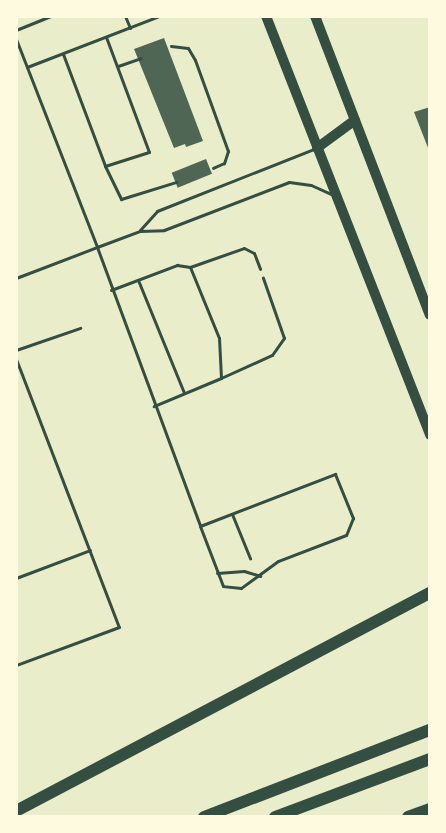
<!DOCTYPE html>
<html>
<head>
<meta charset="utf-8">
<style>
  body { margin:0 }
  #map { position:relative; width:446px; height:833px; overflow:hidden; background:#e9edc9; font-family:Commissioner,sans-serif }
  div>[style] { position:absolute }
  .building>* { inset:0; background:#4f6655; transform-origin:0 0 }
  .service>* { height:3px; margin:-1.5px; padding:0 1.5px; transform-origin:1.5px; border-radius:1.5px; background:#344e41 }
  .primary>* { height:10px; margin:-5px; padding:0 5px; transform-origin:5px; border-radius:5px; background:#344e41 }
  .motorway>* { height:12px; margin:-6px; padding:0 6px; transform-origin:6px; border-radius:6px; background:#344e41 }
  span { translate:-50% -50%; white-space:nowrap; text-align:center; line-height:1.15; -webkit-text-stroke:4px #fefae0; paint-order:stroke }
  .frame { position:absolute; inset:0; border:18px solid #fefae0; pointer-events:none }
</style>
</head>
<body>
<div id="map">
  <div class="building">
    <i style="clip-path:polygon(164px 38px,203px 141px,186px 147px,185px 144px,174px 148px,134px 49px)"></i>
    <i style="clip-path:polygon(430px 107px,430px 153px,414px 112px)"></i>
    <i style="left:206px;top:159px;width:16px;height:37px;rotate:68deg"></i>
  </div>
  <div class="service">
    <i style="left:125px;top:16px;width:13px;rotate:67deg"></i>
    <i style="left:16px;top:30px;width:38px;rotate:-22deg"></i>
    <i style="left:16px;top:39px;width:223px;rotate:68.7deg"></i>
    <i style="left:97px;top:247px;width:46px;rotate:-20.4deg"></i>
    <i style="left:140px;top:231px;width:24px;rotate:-2deg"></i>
    <i style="left:164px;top:230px;width:134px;rotate:-21deg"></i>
    <i style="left:289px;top:182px;width:22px;rotate:8deg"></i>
    <i style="left:311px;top:185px;width:24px;rotate:24deg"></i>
    <i style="left:171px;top:46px;width:17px;rotate:7deg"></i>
    <i style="left:188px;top:48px;width:14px;rotate:60deg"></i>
    <i style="left:195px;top:60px;width:97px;rotate:70.1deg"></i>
    <i style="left:228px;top:151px;width:13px;rotate:108deg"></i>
    <i style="left:224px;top:163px;width:12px;rotate:156deg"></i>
    <i style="left:63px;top:54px;width:120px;rotate:69.4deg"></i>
    <i style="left:105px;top:166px;width:46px;rotate:-17.7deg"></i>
    <i style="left:149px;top:152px;width:123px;rotate:-110.5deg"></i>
    <i style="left:118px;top:66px;width:24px;rotate:-19deg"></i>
    <i style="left:27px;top:67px;width:142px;rotate:-21.1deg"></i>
    <i style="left:105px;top:166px;width:37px;rotate:64deg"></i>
    <i style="left:121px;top:199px;width:58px;rotate:-17.2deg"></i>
    <i style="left:140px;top:230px;width:25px;rotate:-48deg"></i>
    <i style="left:157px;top:211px;width:171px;rotate:-21.6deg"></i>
    <i style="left:190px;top:267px;width:57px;rotate:-19.4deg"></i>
    <i style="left:244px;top:248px;width:11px;rotate:27deg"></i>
    <i style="left:254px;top:253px;width:17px;rotate:69deg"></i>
    <i style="left:16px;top:278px;width:87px;rotate:-20.9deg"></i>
    <i style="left:97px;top:247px;width:297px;rotate:69.7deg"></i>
    <i style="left:200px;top:526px;width:145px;rotate:-21.1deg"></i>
    <i style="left:335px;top:474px;width:48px;rotate:67.8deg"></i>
    <i style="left:353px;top:518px;width:18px;rotate:112deg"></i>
    <i style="left:346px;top:535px;width:73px;rotate:159.1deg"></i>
    <i style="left:278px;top:561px;width:46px;rotate:143.9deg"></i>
    <i style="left:241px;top:588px;width:18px;rotate:-174deg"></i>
    <i style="left:223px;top:586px;width:64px;rotate:-111deg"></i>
    <i style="left:138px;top:280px;width:122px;rotate:67.8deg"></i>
    <i style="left:111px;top:290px;width:71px;rotate:-20.7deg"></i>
    <i style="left:177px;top:265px;width:13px;rotate:9deg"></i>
    <i style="left:190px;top:267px;width:77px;rotate:67.8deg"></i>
    <i style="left:219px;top:338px;width:40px;rotate:87.1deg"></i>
    <i style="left:221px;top:378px;width:73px;rotate:157.3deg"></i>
    <i style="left:16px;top:350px;width:68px;rotate:-19deg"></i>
    <i style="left:16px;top:359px;width:287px;rotate:69deg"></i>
    <i style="left:119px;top:627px;width:110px;rotate:159.7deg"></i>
    <i style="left:221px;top:378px;width:56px;rotate:-24.3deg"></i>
    <i style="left:272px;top:355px;width:21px;rotate:-55deg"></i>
    <i style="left:284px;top:338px;width:64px;rotate:-109.3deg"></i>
    <i style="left:232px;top:514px;width:48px;rotate:67.8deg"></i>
    <i style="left:217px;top:573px;width:27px;rotate:-4deg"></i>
    <i style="left:244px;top:571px;width:17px;rotate:17deg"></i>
    <i style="left:16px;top:578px;width:79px;rotate:-20.7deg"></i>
  </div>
  <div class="primary">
    <i style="left:266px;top:16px;width:450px;rotate:68.6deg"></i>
    <i style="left:315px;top:16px;width:320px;rotate:69deg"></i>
    <i style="left:317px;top:148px;width:47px;rotate:-36.4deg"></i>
  </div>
  <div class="motorway">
    <i style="left:16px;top:811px;width:468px;rotate:-27.8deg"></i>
    <i style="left:204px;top:817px;width:242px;rotate:-21.1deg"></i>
    <i style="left:275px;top:817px;width:165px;rotate:-20.5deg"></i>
    <i style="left:408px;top:817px;width:23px;rotate:-20deg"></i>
  </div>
  <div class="frame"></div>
</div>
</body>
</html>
